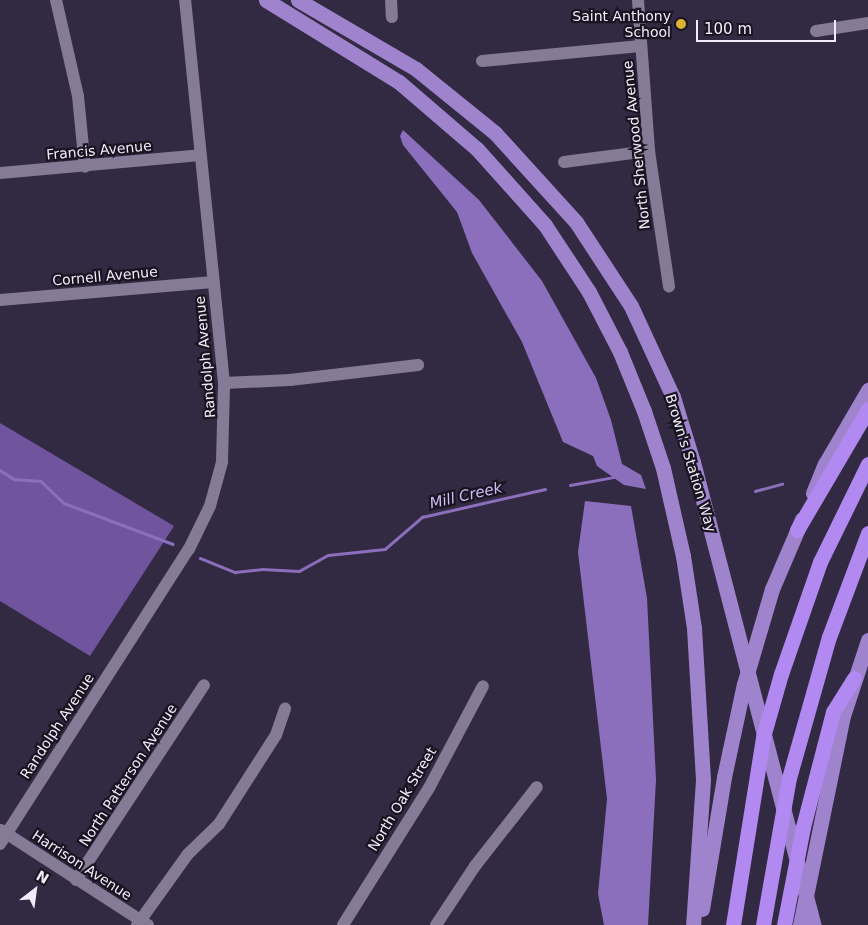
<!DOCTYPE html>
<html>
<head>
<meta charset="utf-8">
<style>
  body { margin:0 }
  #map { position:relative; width:868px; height:925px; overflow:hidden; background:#322a42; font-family:"DejaVu Sans",sans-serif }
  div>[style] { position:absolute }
  .forest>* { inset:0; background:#71549e }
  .water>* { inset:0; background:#8c6fbc }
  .stream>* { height:2.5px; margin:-1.25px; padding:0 1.25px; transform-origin:1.25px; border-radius:1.25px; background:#8c6fbc }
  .minor>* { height:12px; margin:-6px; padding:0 6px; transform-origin:6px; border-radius:6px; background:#857b97 }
  .major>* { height:15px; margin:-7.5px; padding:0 7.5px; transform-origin:7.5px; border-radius:7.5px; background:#9f83cd }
  .highway>* { height:15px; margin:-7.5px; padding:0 7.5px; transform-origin:7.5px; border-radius:7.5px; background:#b189f1 }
  .dots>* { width:14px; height:14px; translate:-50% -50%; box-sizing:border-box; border:2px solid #191520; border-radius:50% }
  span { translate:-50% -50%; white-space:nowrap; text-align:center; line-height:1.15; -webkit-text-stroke:4.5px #191520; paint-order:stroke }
  .poi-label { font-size:14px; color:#f1ecfc }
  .right { translate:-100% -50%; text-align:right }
  .street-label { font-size:14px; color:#f1ecfc }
  .water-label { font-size:15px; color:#d0bbf9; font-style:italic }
  .north { position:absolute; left:10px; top:865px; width:50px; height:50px; -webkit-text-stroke:4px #191520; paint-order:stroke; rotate:30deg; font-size:14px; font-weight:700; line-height:20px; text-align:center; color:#f1ecfc }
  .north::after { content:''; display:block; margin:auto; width:18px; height:22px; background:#f1ecfc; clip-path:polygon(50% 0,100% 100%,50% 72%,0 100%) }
  .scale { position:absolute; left:696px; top:20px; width:140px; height:22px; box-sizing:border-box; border:2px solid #f1ecfc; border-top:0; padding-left:6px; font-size:15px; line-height:18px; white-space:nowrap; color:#f1ecfc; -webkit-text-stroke:4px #191520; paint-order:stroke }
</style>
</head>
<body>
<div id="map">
  <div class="forest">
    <i style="clip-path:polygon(0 423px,174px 526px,90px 656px,0 601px)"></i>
  </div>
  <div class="water">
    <i style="clip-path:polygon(403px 130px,479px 200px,542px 281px,596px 378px,611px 420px,622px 464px,641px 475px,646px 489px,624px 485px,597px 466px,593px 456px,563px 442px,522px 342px,472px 253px,457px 212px,403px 145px,400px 136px)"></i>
    <i style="clip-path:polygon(585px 501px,631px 506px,647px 598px,656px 780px,648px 925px,604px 925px,598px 894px,607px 799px,578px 552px)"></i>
  </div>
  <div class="stream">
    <i style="left:0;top:470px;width:17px;rotate:33deg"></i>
    <i style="left:14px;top:479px;width:27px;rotate:4deg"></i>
    <i style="left:41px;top:481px;width:32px;rotate:44deg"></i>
    <i style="left:64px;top:503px;width:116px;rotate:20.6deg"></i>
    <i style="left:570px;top:485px;width:45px;rotate:-10.3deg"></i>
    <i style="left:755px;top:491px;width:28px;rotate:-15deg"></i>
    <i style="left:200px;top:558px;width:38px;rotate:22deg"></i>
    <i style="left:235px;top:572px;width:27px;rotate:-6deg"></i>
    <i style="left:262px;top:569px;width:37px;rotate:3deg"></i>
    <i style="left:299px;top:571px;width:33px;rotate:-29deg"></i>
    <i style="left:328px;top:555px;width:57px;rotate:-6deg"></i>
    <i style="left:385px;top:549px;width:49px;rotate:-40.9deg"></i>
    <i style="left:422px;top:517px;width:126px;rotate:-12.8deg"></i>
  </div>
  <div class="minor">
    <i style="left:56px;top:0;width:98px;rotate:77.1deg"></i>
    <i style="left:78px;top:96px;width:71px;rotate:84.4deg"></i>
    <i style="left:391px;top:0;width:17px;rotate:87deg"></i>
    <i style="left:638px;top:0;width:151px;rotate:85.8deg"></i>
    <i style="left:649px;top:151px;width:137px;rotate:81.6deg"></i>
    <i style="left:816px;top:31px;width:53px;rotate:-8.7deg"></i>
    <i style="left:482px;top:61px;width:159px;rotate:-5.4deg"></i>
    <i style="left:564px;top:162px;width:86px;rotate:-7.4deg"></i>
    <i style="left:0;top:173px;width:201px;rotate:-5.1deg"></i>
    <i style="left:0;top:300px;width:214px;rotate:-4.8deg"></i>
    <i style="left:224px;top:383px;width:66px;rotate:-2.6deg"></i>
    <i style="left:290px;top:380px;width:129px;rotate:-6.7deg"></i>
    <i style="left:1px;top:830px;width:175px;rotate:32.9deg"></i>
    <i style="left:0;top:844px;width:350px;rotate:-57.4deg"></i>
    <i style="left:189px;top:549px;width:48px;rotate:-64deg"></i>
    <i style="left:210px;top:506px;width:46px;rotate:-74.7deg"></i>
    <i style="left:222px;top:462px;width:79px;rotate:-88.5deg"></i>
    <i style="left:224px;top:383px;width:385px;rotate:-95.8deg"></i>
    <i style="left:76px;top:880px;width:233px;rotate:-56.7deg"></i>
    <i style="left:137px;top:925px;width:87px;rotate:-54.3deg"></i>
    <i style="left:188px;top:854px;width:43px;rotate:-44.1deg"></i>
    <i style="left:219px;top:824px;width:106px;rotate:-57.4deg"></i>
    <i style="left:276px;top:735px;width:28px;rotate:-71deg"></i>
    <i style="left:343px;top:925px;width:162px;rotate:-57.9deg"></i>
    <i style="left:429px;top:788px;width:115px;rotate:-62.1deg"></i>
    <i style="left:436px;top:925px;width:71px;rotate:-56.5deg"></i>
    <i style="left:475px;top:866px;width:100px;rotate:-51.9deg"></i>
  </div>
  <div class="major">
    <i style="left:266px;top:0;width:156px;rotate:31.7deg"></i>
    <i style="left:399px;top:82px;width:103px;rotate:40.7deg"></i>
    <i style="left:477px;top:149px;width:102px;rotate:48.2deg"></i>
    <i style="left:545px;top:225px;width:80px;rotate:56.7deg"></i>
    <i style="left:589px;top:292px;width:68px;rotate:62.7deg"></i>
    <i style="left:620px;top:352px;width:64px;rotate:67.9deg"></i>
    <i style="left:644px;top:411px;width:60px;rotate:71.6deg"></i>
    <i style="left:663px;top:468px;width:90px;rotate:77.2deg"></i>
    <i style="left:683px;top:556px;width:73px;rotate:81.3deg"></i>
    <i style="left:694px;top:628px;width:152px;rotate:86.6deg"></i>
    <i style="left:703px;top:780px;width:145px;rotate:93.9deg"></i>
    <i style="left:298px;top:0;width:137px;rotate:30.3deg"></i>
    <i style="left:416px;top:69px;width:102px;rotate:39deg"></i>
    <i style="left:495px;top:133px;width:120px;rotate:47.7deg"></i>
    <i style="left:576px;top:222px;width:100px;rotate:56.8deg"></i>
    <i style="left:631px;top:306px;width:100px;rotate:65.2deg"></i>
    <i style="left:673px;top:397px;width:68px;rotate:72.9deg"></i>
    <i style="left:693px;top:462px;width:479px;rotate:75.4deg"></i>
    <i style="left:813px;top:493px;width:31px;rotate:-68deg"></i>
    <i style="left:825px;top:464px;width:86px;rotate:-59.8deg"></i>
    <i style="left:702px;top:909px;width:134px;rotate:-80.5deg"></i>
    <i style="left:724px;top:777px;width:95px;rotate:-77.9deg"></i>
    <i style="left:744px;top:684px;width:99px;rotate:-73.6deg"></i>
    <i style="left:772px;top:589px;width:76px;rotate:-66.8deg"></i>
    <i style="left:800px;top:925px;width:213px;rotate:-78.4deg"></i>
    <i style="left:843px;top:716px;width:80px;rotate:-71.8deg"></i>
  </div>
  <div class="highway">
    <i style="left:797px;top:530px;width:140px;rotate:-59.6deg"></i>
    <i style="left:733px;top:925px;width:190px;rotate:-80.9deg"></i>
    <i style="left:763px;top:737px;width:66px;rotate:-74.1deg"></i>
    <i style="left:781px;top:674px;width:119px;rotate:-70.8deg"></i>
    <i style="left:820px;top:562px;width:109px;rotate:-63.9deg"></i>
    <i style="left:763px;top:925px;width:149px;rotate:-80deg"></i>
    <i style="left:789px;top:778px;width:147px;rotate:-74.2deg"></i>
    <i style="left:829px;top:637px;width:111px;rotate:-69.4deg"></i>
    <i style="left:784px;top:925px;width:100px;rotate:-79deg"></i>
    <i style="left:803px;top:827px;width:119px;rotate:-75.4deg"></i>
    <i style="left:833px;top:712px;width:40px;rotate:-58deg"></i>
  </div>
  <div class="dots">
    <i style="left:681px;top:24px;background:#dbb233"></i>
  </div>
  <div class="poi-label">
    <span class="right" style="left:671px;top:24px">Saint Anthony<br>School</span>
  </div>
  <div class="street-label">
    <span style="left:636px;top:145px;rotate:-96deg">North Sherwood Avenue</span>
    <span style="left:99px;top:150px;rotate:-5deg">Francis Avenue</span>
    <span style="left:105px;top:276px;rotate:-5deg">Cornell Avenue</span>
    <span style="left:205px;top:357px;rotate:-95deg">Randolph Avenue</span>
    <span style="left:691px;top:463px;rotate:73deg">Brown's Station Way</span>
    <span style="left:57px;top:726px;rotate:-57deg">Randolph Avenue</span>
    <span style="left:128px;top:775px;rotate:-57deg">North Patterson Avenue</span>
    <span style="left:402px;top:799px;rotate:-59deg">North Oak Street</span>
    <span style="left:82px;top:865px;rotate:33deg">Harrison Avenue</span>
  </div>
  <div class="water-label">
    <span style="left:466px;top:496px;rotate:-13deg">Mill Creek</span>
  </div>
  <div class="north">N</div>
  <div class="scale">100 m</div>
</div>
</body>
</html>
